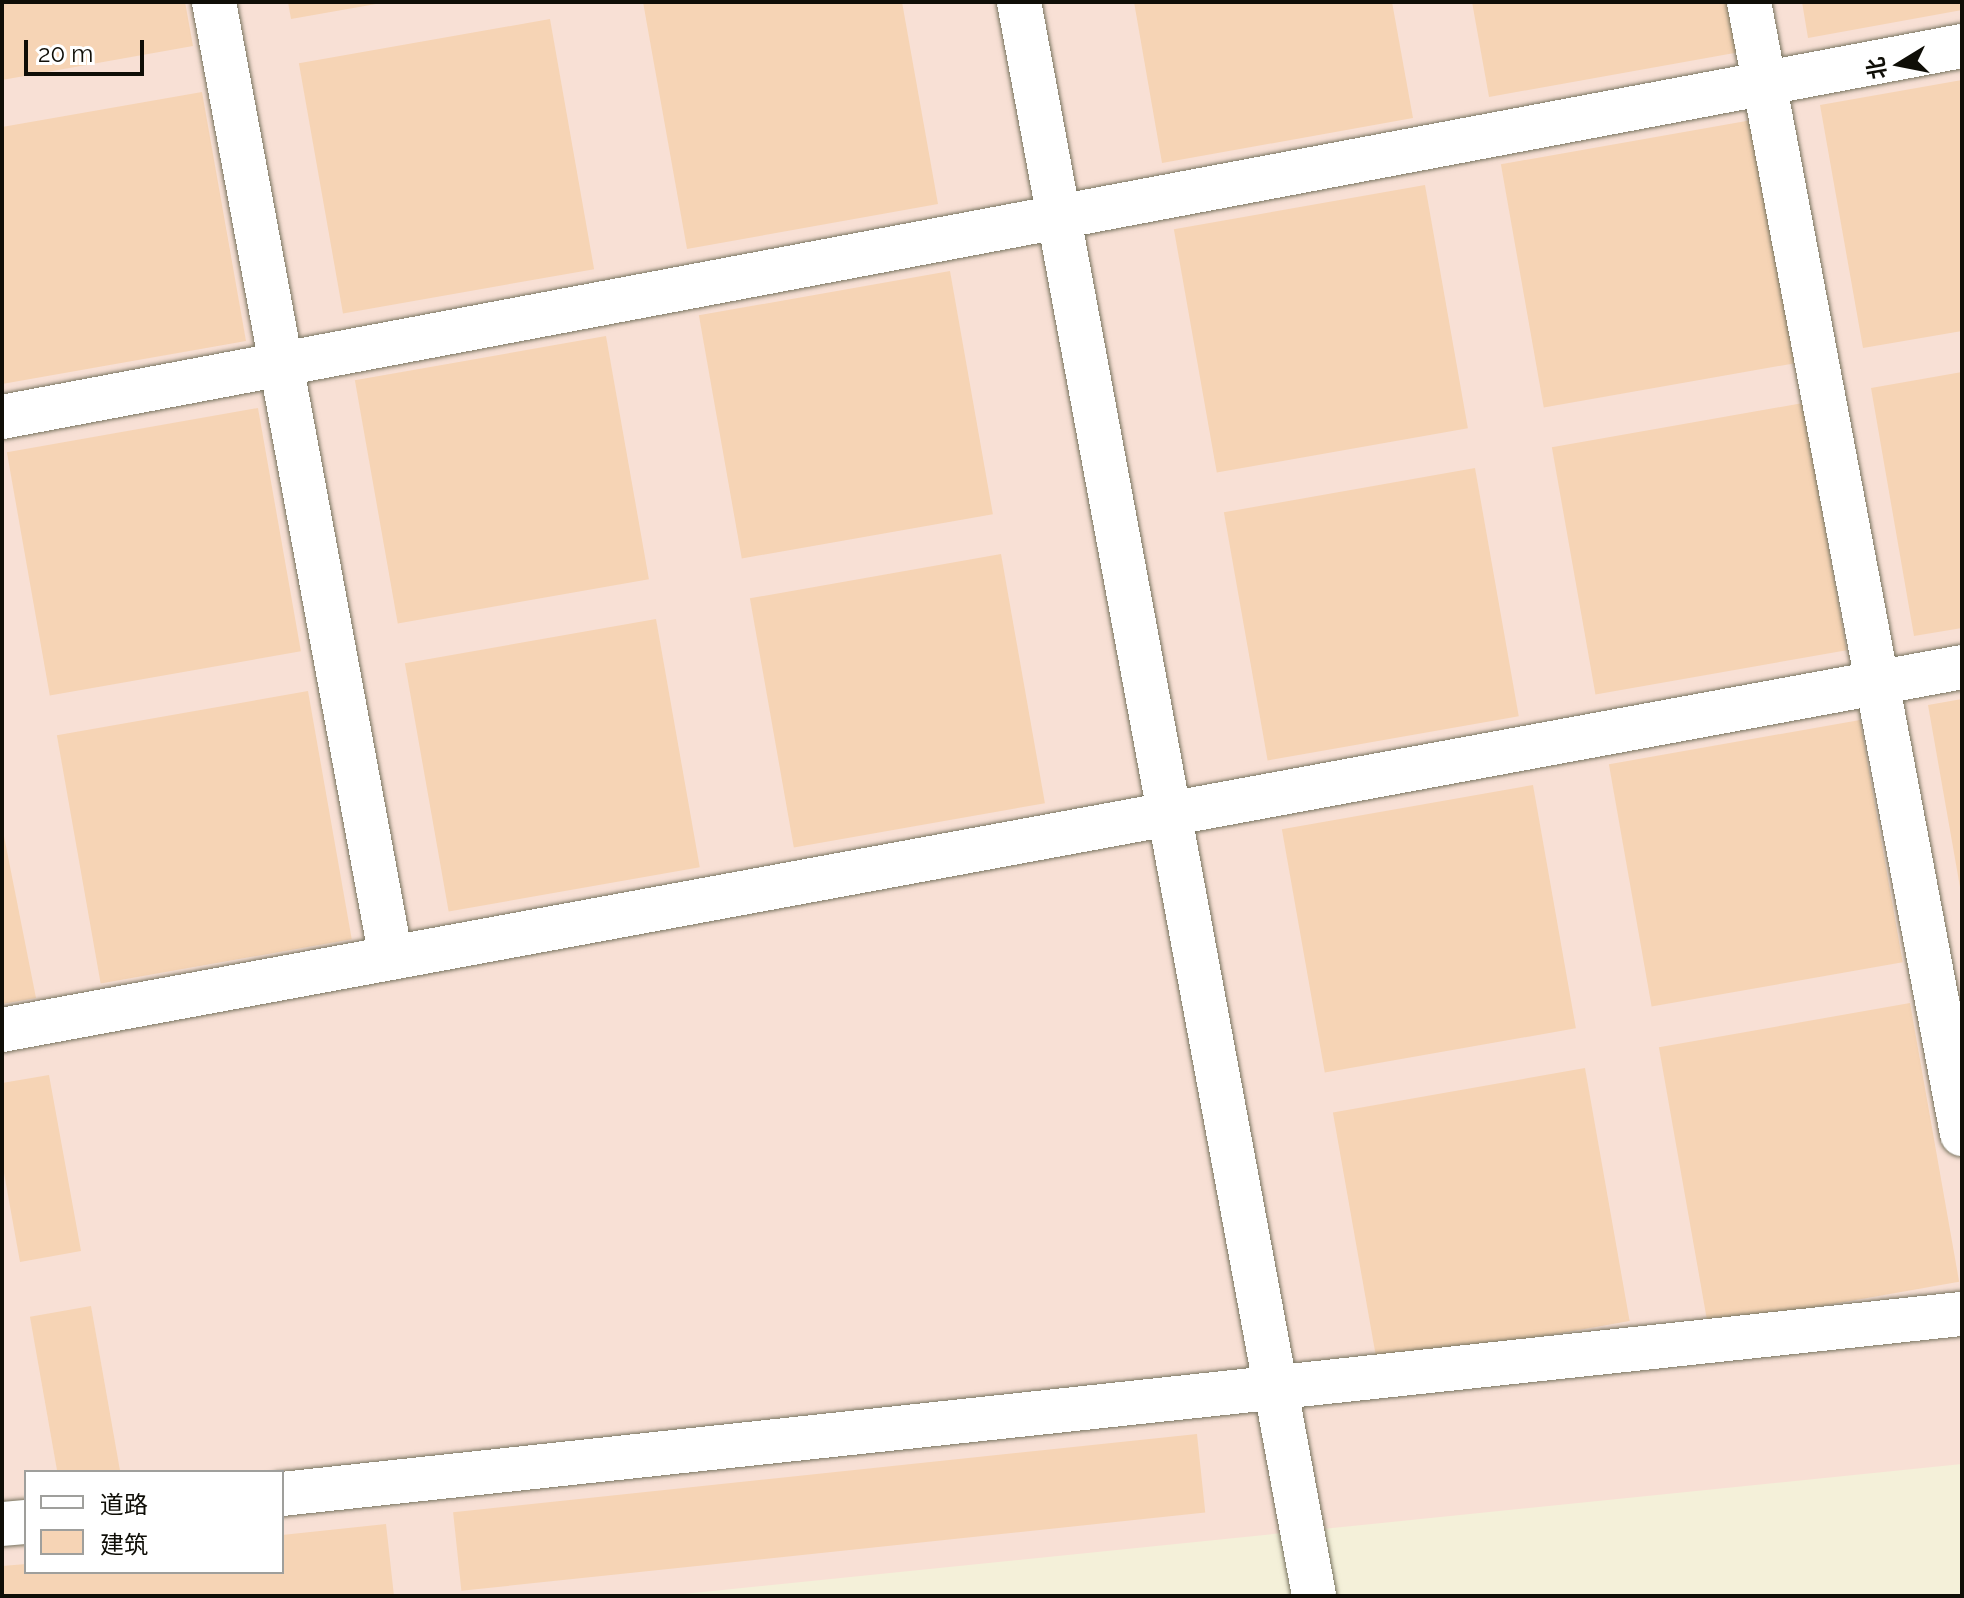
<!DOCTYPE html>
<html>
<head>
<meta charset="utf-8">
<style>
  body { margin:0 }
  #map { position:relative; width:1964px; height:1598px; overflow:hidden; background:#f4f0d9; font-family:Raleway,"Noto Sans SC",sans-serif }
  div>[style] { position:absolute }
  .commercial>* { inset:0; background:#f8e0d5 }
  .building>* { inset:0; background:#f6d4b5; transform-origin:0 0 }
  .roads { filter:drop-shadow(0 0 2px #77735f) drop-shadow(0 0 2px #77735f) }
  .minor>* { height:44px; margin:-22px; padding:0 22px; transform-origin:22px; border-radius:22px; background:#fff }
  span { translate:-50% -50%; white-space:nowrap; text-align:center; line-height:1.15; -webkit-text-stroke:6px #fff; paint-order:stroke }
  .frame { position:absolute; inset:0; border:4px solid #0f0e07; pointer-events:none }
  .legend { position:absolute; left:24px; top:1470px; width:260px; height:104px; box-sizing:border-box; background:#fff; border:2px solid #9f9f9c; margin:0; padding:10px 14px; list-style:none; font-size:24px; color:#0f0e07 }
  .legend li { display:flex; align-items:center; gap:16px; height:40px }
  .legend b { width:40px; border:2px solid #9f9f9c }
  .north { position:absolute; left:1860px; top:24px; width:80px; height:80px; -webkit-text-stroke:6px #fff; paint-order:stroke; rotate:260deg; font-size:22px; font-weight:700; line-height:32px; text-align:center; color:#0f0e07 }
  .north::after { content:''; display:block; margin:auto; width:28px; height:36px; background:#0f0e07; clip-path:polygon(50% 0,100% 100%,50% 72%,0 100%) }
  .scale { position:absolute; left:24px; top:40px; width:120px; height:36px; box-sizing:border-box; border:4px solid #0f0e07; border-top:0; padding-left:10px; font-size:24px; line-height:28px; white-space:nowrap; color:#0f0e07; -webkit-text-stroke:6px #fff; paint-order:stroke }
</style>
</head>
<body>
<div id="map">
  <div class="commercial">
    <i style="clip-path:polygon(evenodd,2px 2px,1962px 2px,1962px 1464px,664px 1596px,2px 1596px,2px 2px,26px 1472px,282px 1472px,282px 1572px,26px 1572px,26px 1472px)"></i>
  </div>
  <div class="building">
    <i style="clip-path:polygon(2px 2px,185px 2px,193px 46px,2px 80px)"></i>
    <i style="clip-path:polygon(288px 2px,376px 2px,376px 4px,291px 19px)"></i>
    <i style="clip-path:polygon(643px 2px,902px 2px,938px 204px,687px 249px)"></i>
    <i style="clip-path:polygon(1134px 2px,1392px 2px,1413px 118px,1162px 163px)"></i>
    <i style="clip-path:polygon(1472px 2px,1731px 2px,1740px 52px,1489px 97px)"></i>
    <i style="clip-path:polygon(1802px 2px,1962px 2px,1962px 10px,1808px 38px)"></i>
    <i style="left:550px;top:19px;width:254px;height:255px;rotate:80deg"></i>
    <i style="clip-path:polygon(1962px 80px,1962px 331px,1863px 348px,1820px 105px)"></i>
    <i style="clip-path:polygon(202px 92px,246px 341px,2px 384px,2px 127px)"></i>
    <i style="left:1752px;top:120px;width:247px;height:255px;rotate:80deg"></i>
    <i style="left:1425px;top:185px;width:247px;height:255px;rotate:80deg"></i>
    <i style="left:950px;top:271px;width:247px;height:255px;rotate:80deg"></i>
    <i style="left:606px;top:336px;width:247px;height:255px;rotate:80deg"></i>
    <i style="clip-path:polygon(1962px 372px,1962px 628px,1914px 636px,1871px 388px)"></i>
    <i style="left:1803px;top:403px;width:251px;height:255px;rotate:80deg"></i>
    <i style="left:258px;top:408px;width:247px;height:255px;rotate:80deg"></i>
    <i style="left:1475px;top:468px;width:252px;height:255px;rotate:80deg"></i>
    <i style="left:1001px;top:554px;width:253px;height:255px;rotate:80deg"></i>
    <i style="left:656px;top:619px;width:252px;height:255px;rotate:80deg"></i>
    <i style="left:308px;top:691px;width:252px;height:255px;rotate:80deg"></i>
    <i style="clip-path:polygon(1962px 699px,1962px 887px,1960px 887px,1928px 705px)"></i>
    <i style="left:1860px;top:720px;width:246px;height:255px;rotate:80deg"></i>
    <i style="left:1533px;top:785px;width:247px;height:255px;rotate:80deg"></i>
    <i style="clip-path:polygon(2px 826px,36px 998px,2px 1004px)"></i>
    <i style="left:1910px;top:1003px;width:283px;height:255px;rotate:80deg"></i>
    <i style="left:1585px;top:1068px;width:257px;height:256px;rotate:80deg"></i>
    <i style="clip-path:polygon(49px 1075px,81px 1251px,20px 1262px,2px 1162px,2px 1083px)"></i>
    <i style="left:91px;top:1306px;width:169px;height:62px;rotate:80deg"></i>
    <i style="left:1197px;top:1434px;width:79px;height:748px;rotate:84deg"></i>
    <i style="clip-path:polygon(386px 1524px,394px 1596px,2px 1596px,2px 1566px,26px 1564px,26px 1572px,282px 1572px,282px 1535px)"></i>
  </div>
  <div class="roads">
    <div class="minor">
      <i style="left:214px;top:2px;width:972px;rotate:79.51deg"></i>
      <i style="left:1019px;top:2px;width:1621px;rotate:79.51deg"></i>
      <i style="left:1749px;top:2px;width:1152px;rotate:79.34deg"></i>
      <i style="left:2px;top:417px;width:1995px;rotate:-10.72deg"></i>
      <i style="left:2px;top:1030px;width:1993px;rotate:-10.49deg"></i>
      <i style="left:282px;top:1494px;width:1690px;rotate:-6.12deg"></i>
      <i style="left:2px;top:1524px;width:24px;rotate:-5deg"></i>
    </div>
  </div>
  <div class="frame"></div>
  <ul class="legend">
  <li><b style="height:10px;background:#fff"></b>道路</li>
  <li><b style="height:22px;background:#f6d4b5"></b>建筑</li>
  </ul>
  <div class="north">北</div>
  <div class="scale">20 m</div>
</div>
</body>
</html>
